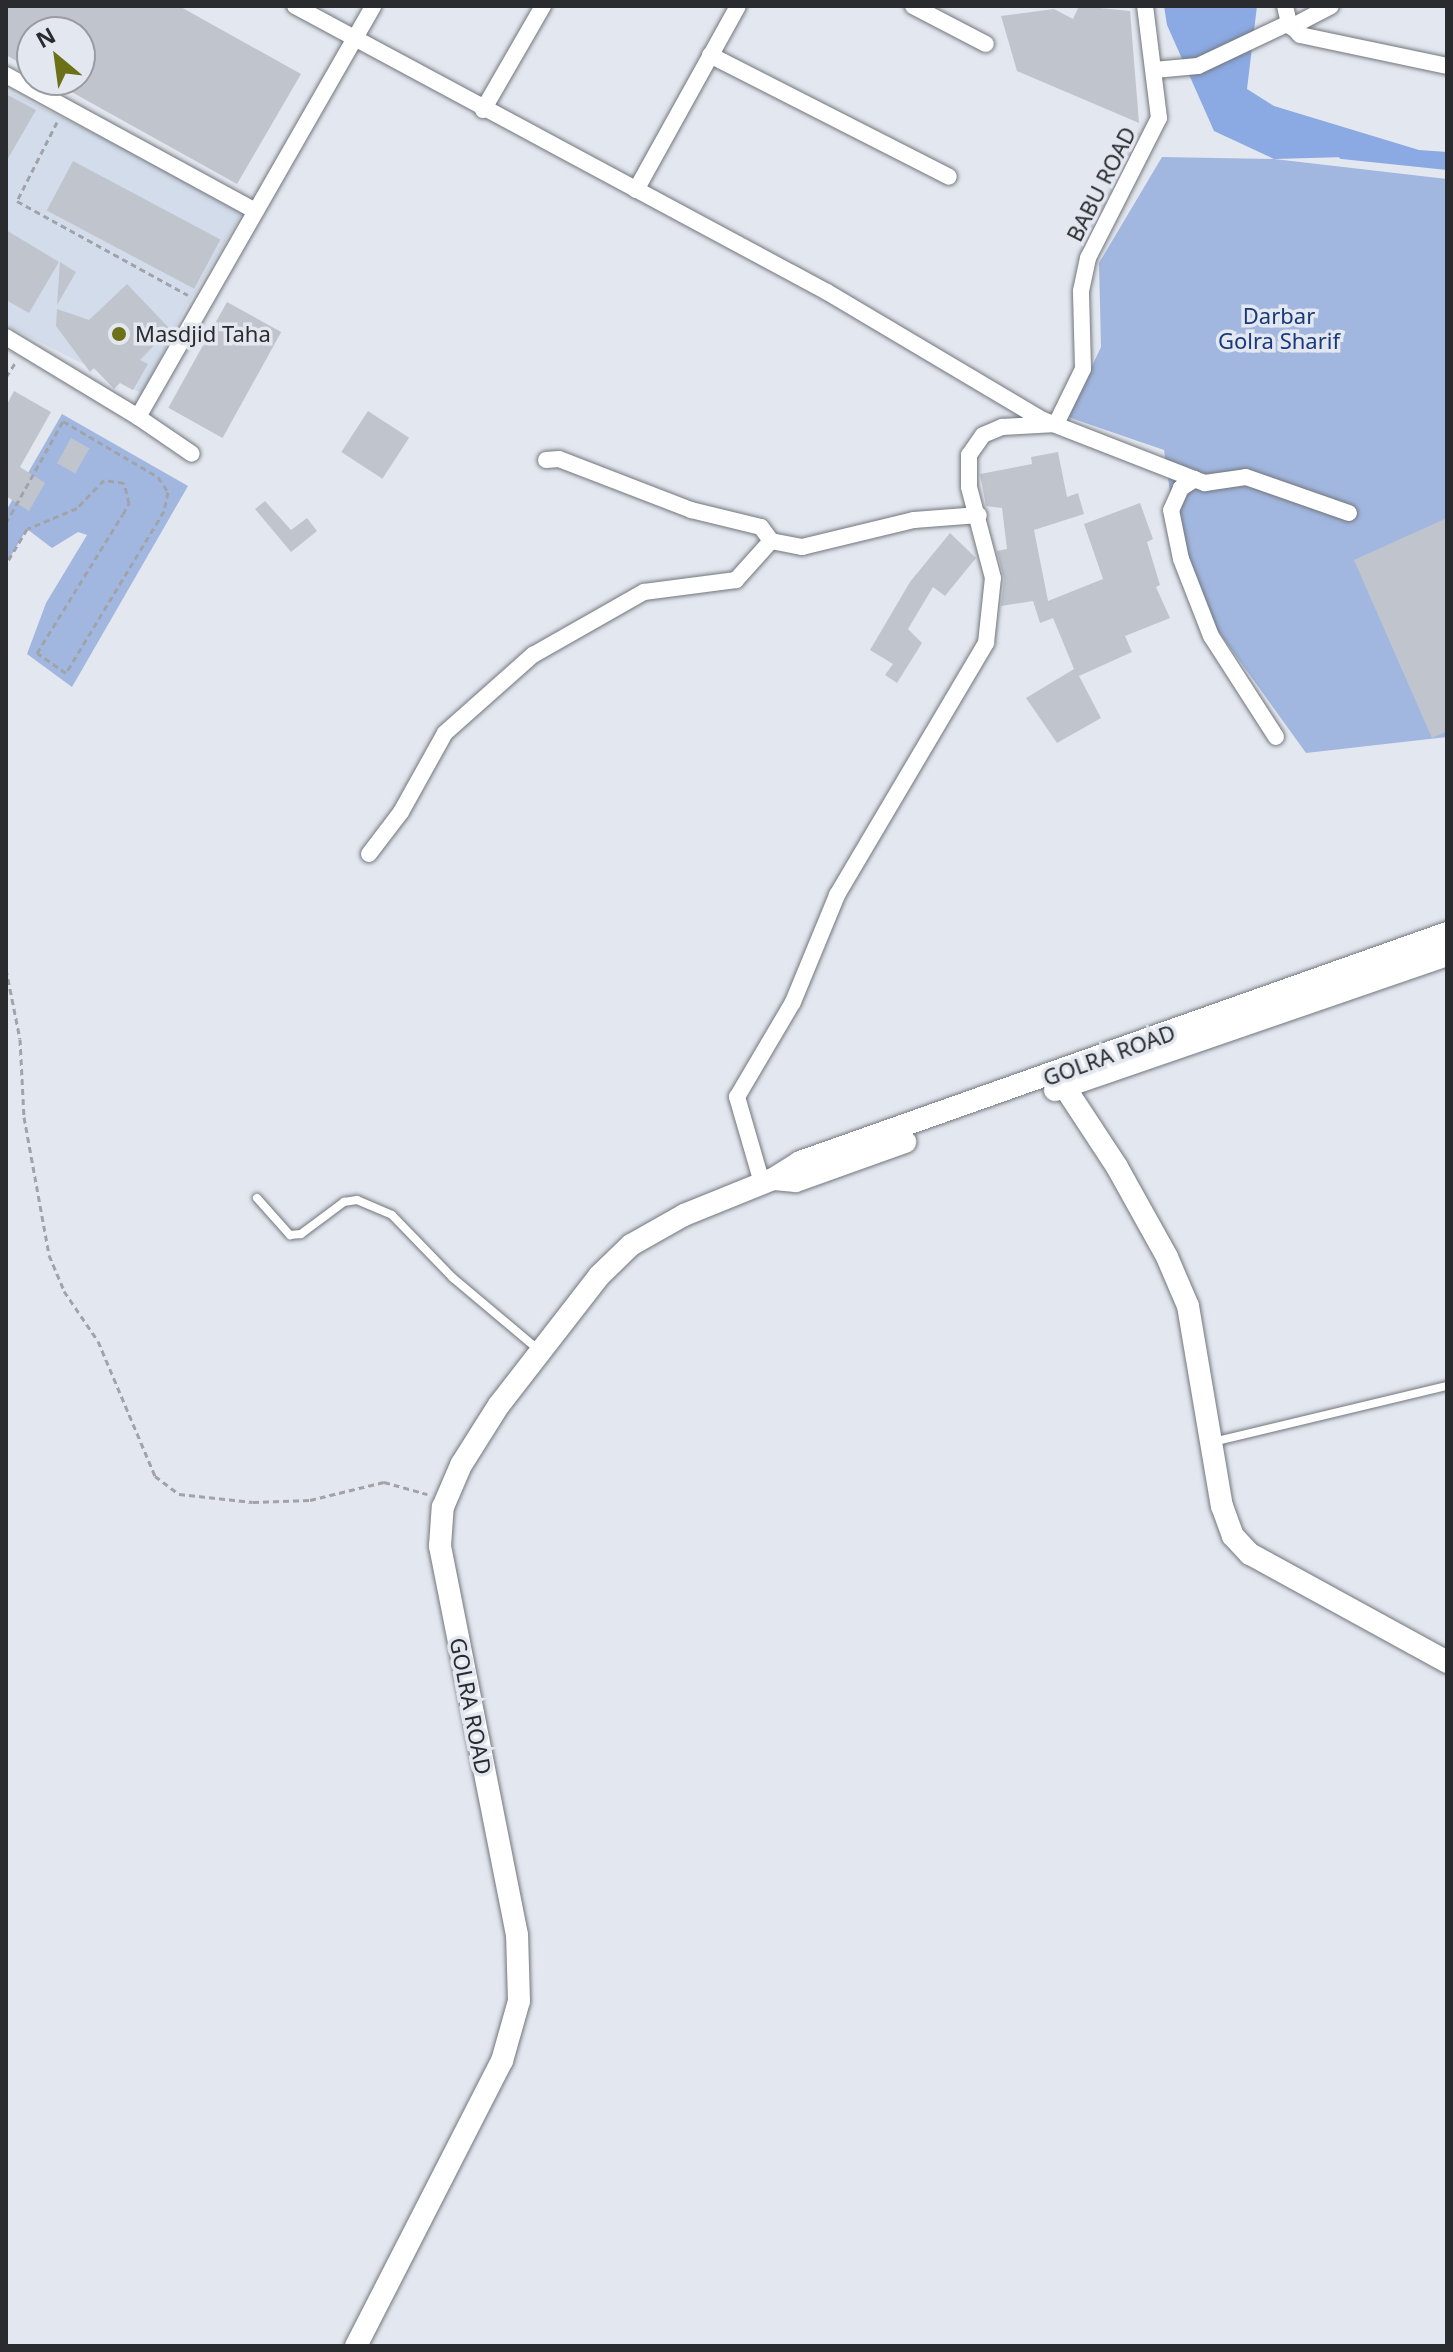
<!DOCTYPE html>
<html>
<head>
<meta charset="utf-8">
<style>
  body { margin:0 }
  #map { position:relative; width:1453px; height:2352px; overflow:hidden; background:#e3e7ef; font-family:"Noto Sans",sans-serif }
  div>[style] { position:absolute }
  .built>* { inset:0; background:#d3dcea }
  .green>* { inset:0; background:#a2b7df }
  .water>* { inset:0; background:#8ba9e2 }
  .stream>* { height:6px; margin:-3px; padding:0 3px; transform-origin:3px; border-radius:3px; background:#8ba9e2 }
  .building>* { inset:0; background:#c0c5cd; transform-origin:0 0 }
  .path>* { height:3px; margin-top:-1.5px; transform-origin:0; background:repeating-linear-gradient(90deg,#a0a3a9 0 6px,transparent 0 10px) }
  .roads { filter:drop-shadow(0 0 2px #72767d) drop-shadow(0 0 2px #72767d) }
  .lane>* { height:8px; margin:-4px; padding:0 4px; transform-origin:4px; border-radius:4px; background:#fff }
  .street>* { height:16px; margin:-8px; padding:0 8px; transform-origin:8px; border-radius:8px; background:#fff }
  .secondary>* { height:22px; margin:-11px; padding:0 11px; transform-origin:11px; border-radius:11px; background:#fff }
  .dots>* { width:22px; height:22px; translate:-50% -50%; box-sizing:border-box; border:4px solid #e3e7ef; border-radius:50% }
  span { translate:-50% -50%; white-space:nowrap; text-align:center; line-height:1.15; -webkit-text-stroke:7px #e3e7ef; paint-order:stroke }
  .street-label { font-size:22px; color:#292b2e }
  .park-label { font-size:22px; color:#18397b }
  .poi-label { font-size:22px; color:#292b2e }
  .left { translate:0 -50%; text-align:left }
  .frame { position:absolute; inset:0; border:8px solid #292b2e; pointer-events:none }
  .north { position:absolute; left:16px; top:16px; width:80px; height:80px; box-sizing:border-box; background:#e3e7ef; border:2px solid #999ca2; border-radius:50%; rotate:331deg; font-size:22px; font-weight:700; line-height:32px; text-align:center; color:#292b2e }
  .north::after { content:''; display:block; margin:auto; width:28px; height:36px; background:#6c7016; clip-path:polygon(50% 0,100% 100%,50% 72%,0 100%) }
</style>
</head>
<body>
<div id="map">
  <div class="built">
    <i style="clip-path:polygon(6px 90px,245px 208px,184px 311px,143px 394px,6px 325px)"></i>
  </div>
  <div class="green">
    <i style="clip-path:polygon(1162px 157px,1274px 159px,1447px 179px,1447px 737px,1306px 753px,1203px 610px,1171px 499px,1164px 450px,1068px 417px,1101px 347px,1099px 263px)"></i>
    <i style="clip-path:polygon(62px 414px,188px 486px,72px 687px,27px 654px,46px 603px,87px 535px,78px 532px,52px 548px,27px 529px,6px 564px,6px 511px)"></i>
  </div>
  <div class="water">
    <i style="clip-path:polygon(1164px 6px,1257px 6px,1247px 89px,1274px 106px,1419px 150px,1447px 152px,1447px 168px,1346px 157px,1274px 159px,1214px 131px,1167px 25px)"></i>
  </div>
  <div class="stream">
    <i style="left:1342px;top:156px;width:106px;rotate:6deg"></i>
  </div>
  <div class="building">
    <i style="clip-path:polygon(6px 6px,179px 6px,301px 74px,237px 184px,50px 80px,80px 80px,80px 32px,32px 32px,32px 70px,6px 55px)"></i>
    <i style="clip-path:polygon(1079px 6px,1130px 11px,1139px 123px,1017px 71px,1001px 16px,1054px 9px,1073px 19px)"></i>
    <i style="clip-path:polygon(6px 94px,36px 110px,6px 162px)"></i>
    <i style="left:73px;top:161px;width:167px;height:56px;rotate:28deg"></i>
    <i style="clip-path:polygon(6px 230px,59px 262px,29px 313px,6px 300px)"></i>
    <i style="clip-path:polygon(60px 262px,76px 272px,57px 305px)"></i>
    <i style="clip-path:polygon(127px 284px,170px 329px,140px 360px,148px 364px,133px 390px,120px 383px,114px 389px,94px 368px,90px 372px,56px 326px,57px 309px,89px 320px)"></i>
    <i style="left:227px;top:302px;width:62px;height:121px;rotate:29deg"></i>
    <i style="clip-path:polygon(14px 391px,51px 412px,20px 467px,45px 483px,29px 511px,6px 496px,6px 406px)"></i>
    <i style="left:368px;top:411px;width:49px;height:49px;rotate:33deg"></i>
    <i style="left:71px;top:438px;width:21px;height:29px;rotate:29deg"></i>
    <i style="clip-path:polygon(1058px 452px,1067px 497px,1078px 493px,1084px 514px,1034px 530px,1048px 601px,1103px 579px,1084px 524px,1140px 503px,1153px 539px,1147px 542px,1160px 585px,1156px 587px,1170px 618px,1125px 636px,1132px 652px,1079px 676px,1101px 718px,1057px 743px,1026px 698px,1074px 669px,1053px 618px,1040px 623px,1033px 601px,1001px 606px,1004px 579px,997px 551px,1007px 549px,1002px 508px,986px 506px,980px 474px,1032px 464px,1031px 457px)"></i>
    <i style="clip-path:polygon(265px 501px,291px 530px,307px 518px,317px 531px,291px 552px,255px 509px)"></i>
    <i style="clip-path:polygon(1447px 518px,1447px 731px,1432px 738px,1354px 560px)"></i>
    <i style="clip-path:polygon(950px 533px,976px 558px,945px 596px,933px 587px,908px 629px,922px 643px,897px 683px,885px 675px,893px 664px,870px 650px,910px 582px)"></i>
  </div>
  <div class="path">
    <i style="left:57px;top:122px;width:89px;rotate:116.9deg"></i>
    <i style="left:17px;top:201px;width:195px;rotate:28.8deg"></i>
    <i style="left:6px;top:377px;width:17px;rotate:-57deg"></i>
    <i style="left:6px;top:523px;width:117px;rotate:-60.8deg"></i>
    <i style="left:63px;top:421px;width:110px;rotate:30.5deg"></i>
    <i style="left:158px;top:477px;width:18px;rotate:56deg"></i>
    <i style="left:168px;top:492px;width:19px;rotate:102deg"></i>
    <i style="left:164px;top:511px;width:189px;rotate:121.2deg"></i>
    <i style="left:66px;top:673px;width:35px;rotate:-145deg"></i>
    <i style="left:37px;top:653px;width:163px;rotate:-58.3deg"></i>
    <i style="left:123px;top:514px;width:13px;rotate:-61deg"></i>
    <i style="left:129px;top:503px;width:21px;rotate:-104deg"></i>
    <i style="left:124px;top:483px;width:20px;rotate:-171deg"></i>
    <i style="left:104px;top:480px;width:39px;rotate:134deg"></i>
    <i style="left:77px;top:508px;width:54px;rotate:157.2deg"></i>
    <i style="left:27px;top:529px;width:41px;rotate:121deg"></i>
    <i style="left:6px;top:969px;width:71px;rotate:78.7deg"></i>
    <i style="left:20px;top:1039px;width:78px;rotate:87.1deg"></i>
    <i style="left:24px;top:1117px;width:140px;rotate:79.7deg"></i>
    <i style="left:49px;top:1255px;width:39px;rotate:67deg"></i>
    <i style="left:64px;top:1291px;width:60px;rotate:55.8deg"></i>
    <i style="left:98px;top:1341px;width:147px;rotate:67.1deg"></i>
    <i style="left:155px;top:1476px;width:30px;rotate:37deg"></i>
    <i style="left:179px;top:1494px;width:74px;rotate:6.2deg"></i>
    <i style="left:253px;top:1502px;width:57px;rotate:-2deg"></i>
    <i style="left:310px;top:1500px;width:76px;rotate:-13.7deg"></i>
    <i style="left:384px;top:1482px;width:45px;rotate:15.6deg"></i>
  </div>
  <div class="roads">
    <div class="lane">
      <i style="left:257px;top:1198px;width:50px;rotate:48.3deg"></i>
      <i style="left:290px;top:1235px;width:11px;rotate:-5deg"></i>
      <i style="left:301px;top:1234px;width:54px;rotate:-36.7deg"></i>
      <i style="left:344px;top:1202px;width:13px;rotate:-9deg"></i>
      <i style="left:357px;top:1200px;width:38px;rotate:23deg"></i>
      <i style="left:392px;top:1215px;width:88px;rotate:45.9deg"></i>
      <i style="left:453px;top:1278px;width:114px;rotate:40deg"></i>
      <i style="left:1213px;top:1442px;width:241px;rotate:-13.5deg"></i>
    </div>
    <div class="street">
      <i style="left:295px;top:6px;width:604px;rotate:28.26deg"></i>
      <i style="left:827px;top:292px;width:251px;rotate:30.7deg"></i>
      <i style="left:1043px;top:420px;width:174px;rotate:21.3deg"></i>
      <i style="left:1205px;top:483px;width:41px;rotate:-8.3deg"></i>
      <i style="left:1246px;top:477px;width:109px;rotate:19.3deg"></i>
      <i style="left:913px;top:6px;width:82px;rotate:27.5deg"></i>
      <i style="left:1285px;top:6px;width:17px;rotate:77deg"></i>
      <i style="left:1289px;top:23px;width:16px;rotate:47deg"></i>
      <i style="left:1300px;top:35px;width:150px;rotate:11.9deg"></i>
      <i style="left:1291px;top:27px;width:45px;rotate:-27.7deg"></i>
      <i style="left:710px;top:55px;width:268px;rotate:27deg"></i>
      <i style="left:1154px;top:70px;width:44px;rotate:-5.2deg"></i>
      <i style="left:1198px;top:66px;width:101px;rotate:-25.3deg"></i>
      <i style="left:6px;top:75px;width:284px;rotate:28.6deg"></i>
      <i style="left:483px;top:110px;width:120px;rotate:-60deg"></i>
      <i style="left:636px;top:190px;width:210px;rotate:-61deg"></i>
      <i style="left:6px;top:337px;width:154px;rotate:31.2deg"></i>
      <i style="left:138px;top:417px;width:473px;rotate:-60.2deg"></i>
      <i style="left:138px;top:417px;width:65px;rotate:34.4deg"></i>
      <i style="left:546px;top:460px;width:13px;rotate:-4deg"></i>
      <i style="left:559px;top:459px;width:142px;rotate:21.1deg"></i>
      <i style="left:691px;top:510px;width:72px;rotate:13.7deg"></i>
      <i style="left:761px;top:527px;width:17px;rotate:54deg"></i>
      <i style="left:771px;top:541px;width:32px;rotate:11deg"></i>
      <i style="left:802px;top:547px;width:115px;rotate:-13.6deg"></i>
      <i style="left:914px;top:520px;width:65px;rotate:-4.4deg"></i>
      <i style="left:1195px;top:479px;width:17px;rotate:147deg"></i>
      <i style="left:1181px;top:488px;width:24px;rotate:114deg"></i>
      <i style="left:1171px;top:510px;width:50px;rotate:78.5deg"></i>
      <i style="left:1181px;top:559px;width:83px;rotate:68.7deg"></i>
      <i style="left:1211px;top:636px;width:120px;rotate:57.2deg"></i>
      <i style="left:369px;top:854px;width:53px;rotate:-52.7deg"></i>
      <i style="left:401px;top:812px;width:90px;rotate:-60.9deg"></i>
      <i style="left:445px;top:733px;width:118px;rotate:-41.6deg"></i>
      <i style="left:533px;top:655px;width:128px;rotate:-29.6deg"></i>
      <i style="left:644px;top:592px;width:93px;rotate:-7.4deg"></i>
      <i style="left:736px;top:580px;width:52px;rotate:-48.1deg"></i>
      <i style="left:762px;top:1183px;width:90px;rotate:-106.2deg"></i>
      <i style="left:737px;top:1097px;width:110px;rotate:-59.5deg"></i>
      <i style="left:793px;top:1002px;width:116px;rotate:-67.6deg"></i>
      <i style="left:837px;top:895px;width:293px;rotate:-59.4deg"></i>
      <i style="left:986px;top:643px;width:65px;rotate:-83.9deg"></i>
      <i style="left:993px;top:578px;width:94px;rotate:-104.8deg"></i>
      <i style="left:969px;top:487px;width:32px;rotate:-90deg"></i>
      <i style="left:969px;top:455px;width:24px;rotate:-55deg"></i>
      <i style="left:983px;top:435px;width:21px;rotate:-23deg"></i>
      <i style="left:1002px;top:427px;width:54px;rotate:-3.2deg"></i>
      <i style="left:1056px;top:424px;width:61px;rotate:-63.9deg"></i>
      <i style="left:1083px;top:369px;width:78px;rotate:-91.5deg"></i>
      <i style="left:1081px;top:291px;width:34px;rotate:-78deg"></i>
      <i style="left:1088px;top:258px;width:157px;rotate:-63.1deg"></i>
      <i style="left:1159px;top:118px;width:113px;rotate:-97.1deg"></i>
    </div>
    <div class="secondary">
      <i style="left:1056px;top:1074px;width:111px;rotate:56.7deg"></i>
      <i style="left:1117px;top:1167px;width:103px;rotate:60.9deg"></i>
      <i style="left:1167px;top:1257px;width:53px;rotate:66.8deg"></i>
      <i style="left:1188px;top:1306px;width:203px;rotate:80.4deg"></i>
      <i style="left:1222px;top:1506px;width:32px;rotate:70deg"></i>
      <i style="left:1233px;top:1536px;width:25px;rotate:47deg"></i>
      <i style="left:1250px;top:1554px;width:225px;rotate:28.7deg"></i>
      <i style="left:1055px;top:1090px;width:415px;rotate:-19deg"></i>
      <i style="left:774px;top:1179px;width:22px;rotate:5deg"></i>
      <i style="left:796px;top:1181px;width:116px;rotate:-19.7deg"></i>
      <i style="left:356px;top:2346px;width:320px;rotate:-62.9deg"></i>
      <i style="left:502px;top:2061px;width:62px;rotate:-74.2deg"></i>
      <i style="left:519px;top:2001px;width:66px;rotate:-91.7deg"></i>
      <i style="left:517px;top:1935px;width:397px;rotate:-101.2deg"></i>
      <i style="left:440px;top:1546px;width:39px;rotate:-86deg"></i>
      <i style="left:443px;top:1507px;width:46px;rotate:-66.8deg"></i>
      <i style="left:461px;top:1465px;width:71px;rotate:-57.7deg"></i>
      <i style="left:499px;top:1405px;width:163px;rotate:-52.2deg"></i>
      <i style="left:599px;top:1276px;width:45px;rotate:-44.1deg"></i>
      <i style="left:631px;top:1245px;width:61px;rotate:-29.5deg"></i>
      <i style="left:684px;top:1215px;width:96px;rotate:-22deg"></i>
      <i style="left:773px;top:1179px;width:32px;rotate:-32deg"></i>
      <i style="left:800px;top:1162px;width:686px;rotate:-19.49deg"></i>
    </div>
  </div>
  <div class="dots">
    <i style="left:119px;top:334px;background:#6c7016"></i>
  </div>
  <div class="street-label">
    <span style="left:1101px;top:184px;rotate:-63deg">BABU ROAD</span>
    <span style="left:1109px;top:1055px;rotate:-20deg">GOLRA ROAD</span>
    <span style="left:471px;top:1706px;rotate:79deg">GOLRA ROAD</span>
  </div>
  <div class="park-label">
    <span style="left:1279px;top:328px">Darbar<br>Golra Sharif</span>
  </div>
  <div class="poi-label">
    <span class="left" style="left:135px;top:334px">Masdjid Taha</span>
  </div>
  <div class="frame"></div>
  <div class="north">N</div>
</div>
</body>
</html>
